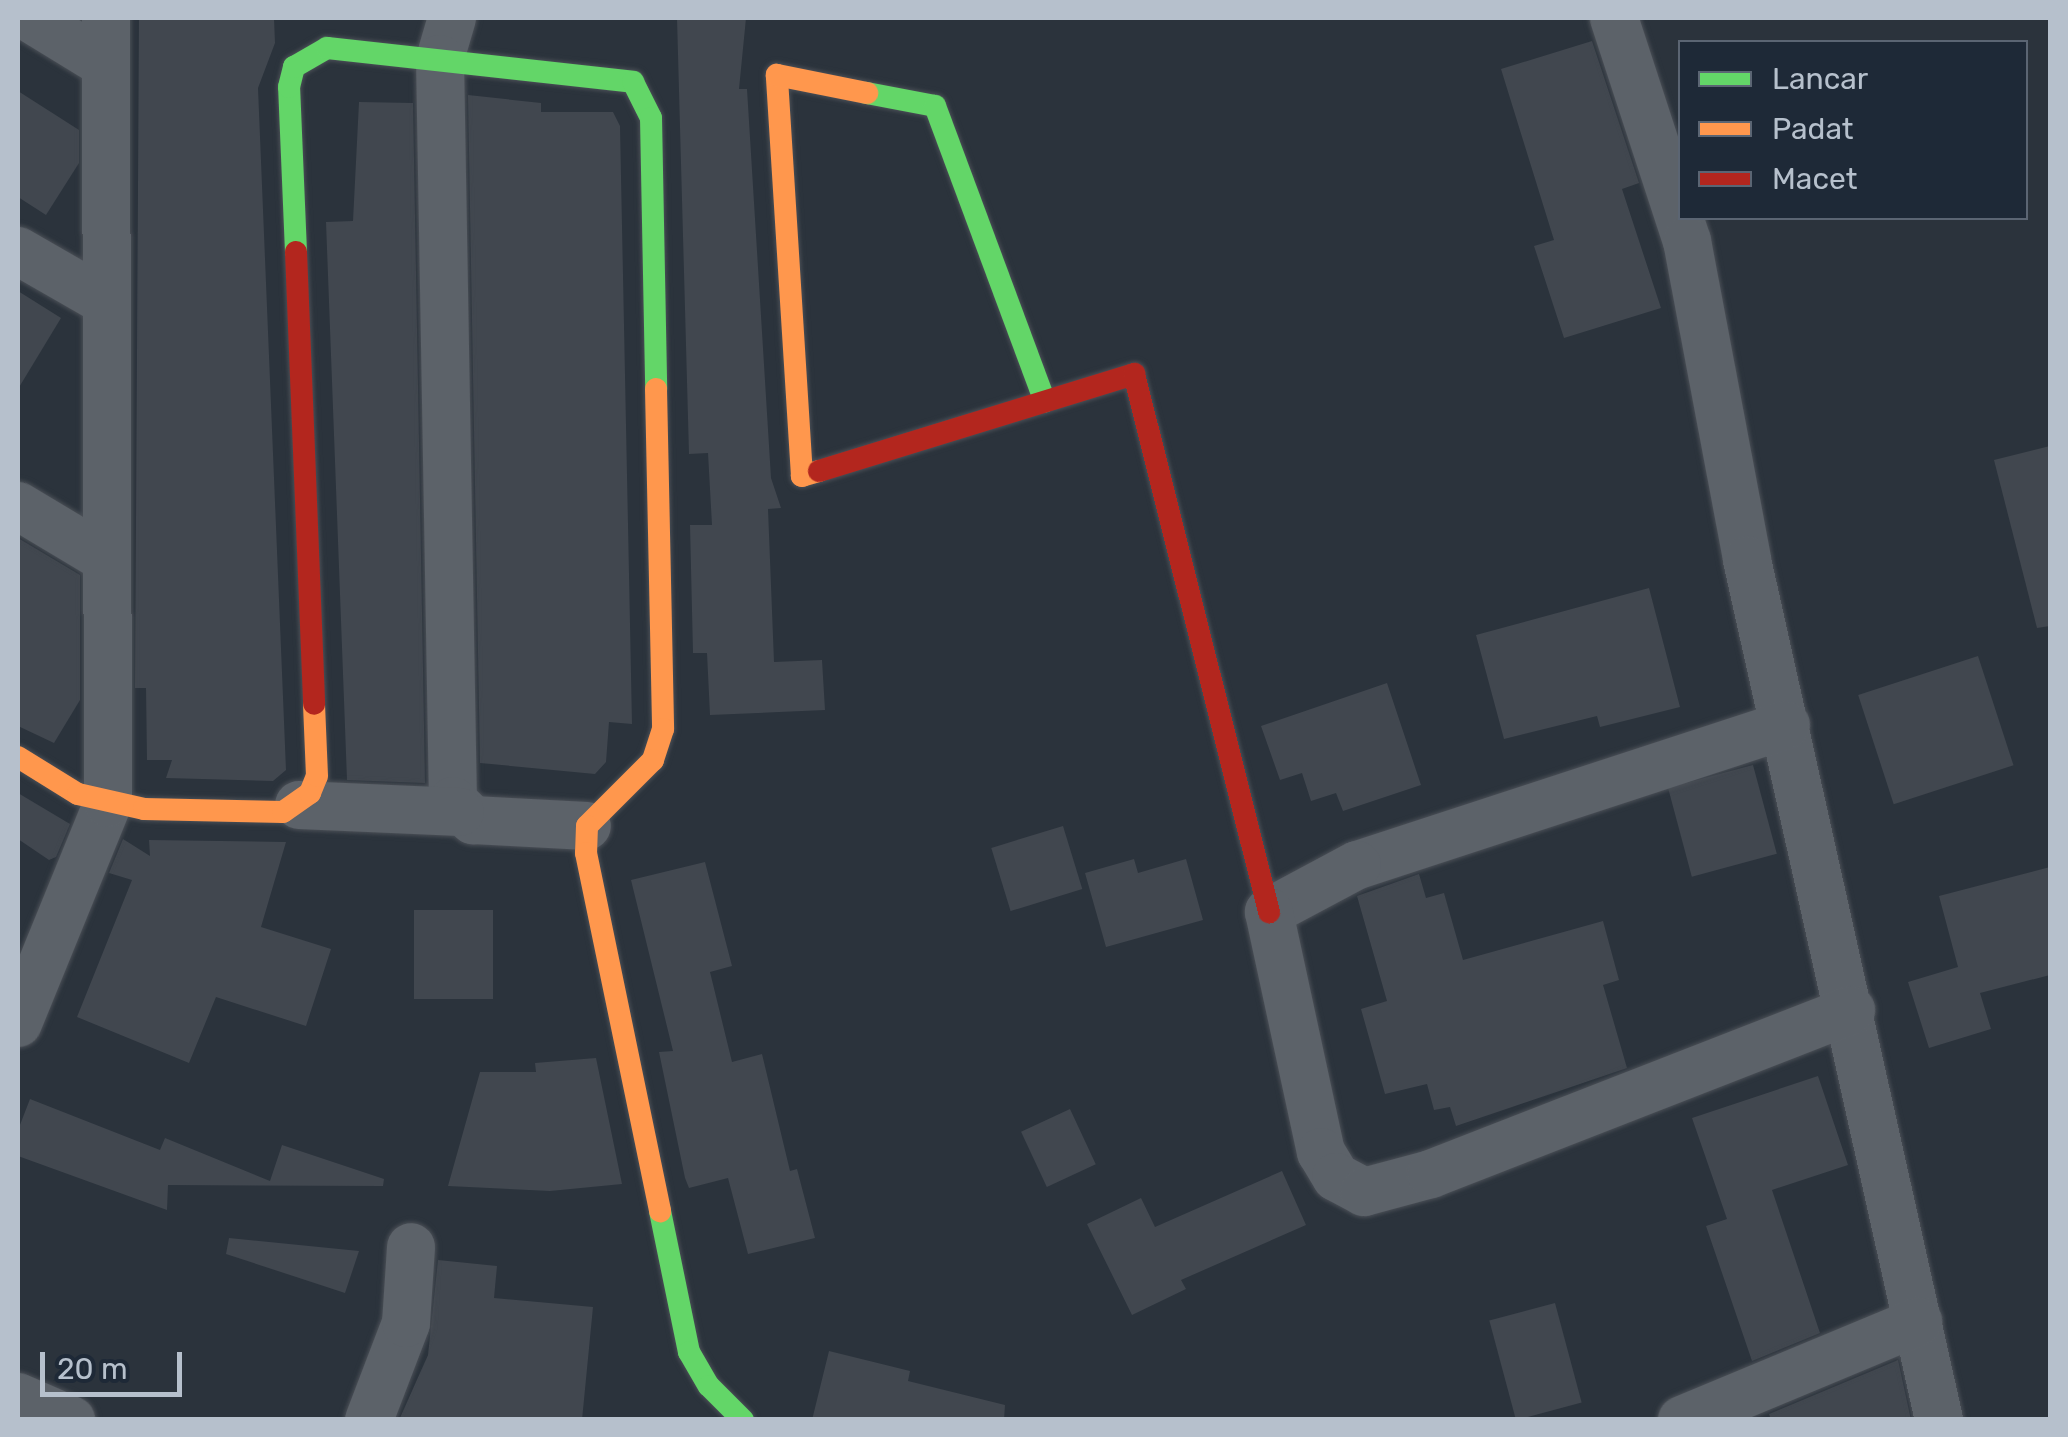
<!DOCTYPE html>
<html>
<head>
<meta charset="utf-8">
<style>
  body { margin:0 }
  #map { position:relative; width:2068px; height:1437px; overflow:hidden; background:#2b333c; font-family:Rubik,sans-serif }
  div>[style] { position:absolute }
  .building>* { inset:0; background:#41474f; transform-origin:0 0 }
  .roads { filter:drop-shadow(0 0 2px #4a4f56) drop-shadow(0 0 2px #4a4f56) }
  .street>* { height:48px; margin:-24px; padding:0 24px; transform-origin:24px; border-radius:24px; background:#5c6269 }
  .fast>* { height:22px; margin:-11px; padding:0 11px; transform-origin:11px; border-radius:11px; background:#63d668 }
  .slow>* { height:22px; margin:-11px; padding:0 11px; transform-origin:11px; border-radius:11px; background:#ff974d }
  .jam>* { height:22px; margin:-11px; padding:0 11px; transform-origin:11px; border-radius:11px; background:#b3261e }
  span { translate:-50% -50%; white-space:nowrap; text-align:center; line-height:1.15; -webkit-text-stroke:9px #1e2937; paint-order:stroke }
  .frame { position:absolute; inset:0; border:20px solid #b6c0cc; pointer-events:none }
  .legend { position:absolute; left:1678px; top:40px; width:350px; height:180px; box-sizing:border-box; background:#1e2937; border:2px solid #5b6573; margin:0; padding:12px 18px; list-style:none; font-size:30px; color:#b6c0cc }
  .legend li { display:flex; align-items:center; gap:20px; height:50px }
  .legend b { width:50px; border:2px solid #5b6573 }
  .scale { position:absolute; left:40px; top:1352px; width:142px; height:45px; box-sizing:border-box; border:5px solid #b6c0cc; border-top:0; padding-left:12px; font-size:30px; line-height:35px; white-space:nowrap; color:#b6c0cc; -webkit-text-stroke:8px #1e2937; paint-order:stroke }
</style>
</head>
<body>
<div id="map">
  <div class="building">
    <i style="clip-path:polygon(274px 18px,275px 43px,258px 88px,286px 770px,273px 781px,166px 778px,172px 760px,147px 760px,146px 688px,135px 688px,139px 19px)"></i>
    <i style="clip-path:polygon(677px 18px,746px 18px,739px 89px,747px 89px,771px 478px,781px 508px,768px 509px,774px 662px,822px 660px,825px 710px,710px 715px,707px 653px,693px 653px,690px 525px,712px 525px,708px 453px,689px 454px)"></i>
    <i style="clip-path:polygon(1592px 41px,1639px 183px,1622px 189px,1661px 308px,1564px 338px,1534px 246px,1554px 240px,1501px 69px)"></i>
    <i style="clip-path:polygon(18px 91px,79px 130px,79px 163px,46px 215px,18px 197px)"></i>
    <i style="clip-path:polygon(468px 95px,541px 103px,541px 112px,613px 112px,620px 126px,632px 724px,609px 722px,606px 762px,595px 774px,480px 763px)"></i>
    <i style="clip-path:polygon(359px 102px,413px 103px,425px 783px,347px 780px,326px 222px,353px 221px)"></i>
    <i style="clip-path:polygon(18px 291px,61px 318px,18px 389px)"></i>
    <i style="clip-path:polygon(2050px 446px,2050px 626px,2037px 628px,1994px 460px)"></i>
    <i style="clip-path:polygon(18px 538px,80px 575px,80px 700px,54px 743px,18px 726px)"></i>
    <i style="clip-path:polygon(1649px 588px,1680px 707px,1600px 727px,1597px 716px,1504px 739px,1476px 635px)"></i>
    <i style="left:1978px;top:656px;width:115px;height:126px;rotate:72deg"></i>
    <i style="clip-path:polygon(1387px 683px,1421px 785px,1343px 811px,1336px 793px,1311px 801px,1302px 773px,1280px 780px,1261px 726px)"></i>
    <i style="left:1753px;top:765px;width:92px;height:88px;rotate:75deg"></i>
    <i style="clip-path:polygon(18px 793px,70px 824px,56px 857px,49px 860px,18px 839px)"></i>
    <i style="left:1063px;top:826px;width:66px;height:75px;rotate:73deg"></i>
    <i style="clip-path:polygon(123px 839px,150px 856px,149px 840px,286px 842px,261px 927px,331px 949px,306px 1026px,216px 997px,189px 1063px,77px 1017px,132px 880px,109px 873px)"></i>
    <i style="clip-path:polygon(1134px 859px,1138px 873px,1186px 859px,1203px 920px,1106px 947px,1085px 873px)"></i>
    <i style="clip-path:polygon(705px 862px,732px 966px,710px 972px,732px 1062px,762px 1054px,790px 1171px,797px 1169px,815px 1238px,748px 1254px,728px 1178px,689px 1188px,685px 1178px,659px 1052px,673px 1051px,631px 880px)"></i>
    <i style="clip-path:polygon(2050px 867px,2050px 975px,1980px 993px,1991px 1029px,1929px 1048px,1908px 982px,1958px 967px,1939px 896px)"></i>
    <i style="clip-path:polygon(1419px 874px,1426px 898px,1444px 893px,1463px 960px,1603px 921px,1619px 980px,1603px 985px,1627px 1068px,1456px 1126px,1450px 1107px,1434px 1110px,1427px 1084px,1385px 1094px,1361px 1009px,1387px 1001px,1357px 896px)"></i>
    <i style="left:414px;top:910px;width:79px;height:89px"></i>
    <i style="clip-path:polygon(596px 1058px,622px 1184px,550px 1191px,448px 1186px,480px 1072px,536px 1072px,535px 1063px)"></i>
    <i style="clip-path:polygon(1818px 1076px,1848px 1165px,1772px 1190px,1820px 1333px,1752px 1361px,1706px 1226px,1727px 1219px,1692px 1118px)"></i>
    <i style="clip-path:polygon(30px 1099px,160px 1150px,165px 1138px,270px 1181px,282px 1145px,384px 1179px,383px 1186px,168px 1185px,167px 1210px,18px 1156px,18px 1130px)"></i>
    <i style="left:1070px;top:1109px;width:61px;height:54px;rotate:65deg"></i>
    <i style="clip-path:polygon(1282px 1171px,1306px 1225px,1181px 1280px,1186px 1289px,1132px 1315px,1087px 1224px,1141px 1198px,1155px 1227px)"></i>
    <i style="clip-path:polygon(229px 1238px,359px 1251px,345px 1293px,226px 1254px)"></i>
    <i style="clip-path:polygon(438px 1260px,497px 1266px,494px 1298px,593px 1307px,582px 1420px,399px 1420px,428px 1355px)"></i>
    <i style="left:1555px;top:1303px;width:103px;height:68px;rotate:75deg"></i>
    <i style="clip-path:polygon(829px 1351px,910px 1371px,908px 1381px,1005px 1405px,1004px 1420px,812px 1420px)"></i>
    <i style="clip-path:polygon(1898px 1360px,1911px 1420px,1771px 1420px,1769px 1414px)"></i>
  </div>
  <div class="roads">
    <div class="street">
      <i style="left:30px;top:18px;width:88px;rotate:31.5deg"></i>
      <i style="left:452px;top:18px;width:43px;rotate:106.3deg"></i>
      <i style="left:440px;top:59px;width:742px;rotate:89deg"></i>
      <i style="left:453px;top:801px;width:28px;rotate:44deg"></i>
      <i style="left:473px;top:820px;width:114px;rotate:3deg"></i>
      <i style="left:1614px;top:18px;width:235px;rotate:71.9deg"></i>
      <i style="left:1687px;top:241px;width:325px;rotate:79.3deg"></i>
      <i style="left:1747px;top:560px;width:881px;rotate:77.41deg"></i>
      <i style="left:18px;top:251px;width:100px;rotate:29.9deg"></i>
      <i style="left:18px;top:506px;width:101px;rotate:30.9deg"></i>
      <i style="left:1786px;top:725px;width:451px;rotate:161.9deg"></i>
      <i style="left:1357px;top:865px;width:100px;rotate:151.9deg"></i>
      <i style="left:1269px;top:912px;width:246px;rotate:77.8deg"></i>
      <i style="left:1321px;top:1152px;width:29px;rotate:59deg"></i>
      <i style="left:1336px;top:1177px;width:32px;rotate:28deg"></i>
      <i style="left:1364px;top:1192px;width:69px;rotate:-15deg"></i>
      <i style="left:1431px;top:1174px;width:451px;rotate:-21.3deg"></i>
      <i style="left:299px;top:805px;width:161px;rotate:2.5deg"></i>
      <i style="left:18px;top:1023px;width:238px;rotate:-67.8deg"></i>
      <i style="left:108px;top:803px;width:785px;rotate:-90.15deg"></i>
      <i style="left:18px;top:1397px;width:58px;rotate:23.5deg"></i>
      <i style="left:369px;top:1420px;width:104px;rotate:-69.1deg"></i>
      <i style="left:406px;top:1323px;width:76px;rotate:-86.2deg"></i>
      <i style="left:1682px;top:1420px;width:256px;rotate:-22.6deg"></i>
    </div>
    <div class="fast">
      <i style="left:867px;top:93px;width:69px;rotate:10.8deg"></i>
      <i style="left:935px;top:106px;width:315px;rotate:69.6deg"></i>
      <i style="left:296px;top:252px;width:165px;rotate:-92.4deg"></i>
      <i style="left:289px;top:87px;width:21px;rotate:-76deg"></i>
      <i style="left:294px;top:67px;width:38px;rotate:-30deg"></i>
      <i style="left:327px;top:48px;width:308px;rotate:6.3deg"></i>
      <i style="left:633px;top:82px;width:40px;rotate:63.4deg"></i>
      <i style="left:651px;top:118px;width:271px;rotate:88.9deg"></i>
      <i style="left:660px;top:1211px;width:144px;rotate:78.4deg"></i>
      <i style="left:689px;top:1352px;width:39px;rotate:60deg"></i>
      <i style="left:709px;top:1386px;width:48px;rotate:45deg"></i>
    </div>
    <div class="slow">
      <i style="left:656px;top:389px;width:340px;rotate:88.8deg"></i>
      <i style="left:663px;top:729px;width:33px;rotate:108deg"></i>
      <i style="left:653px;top:760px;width:93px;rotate:135deg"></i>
      <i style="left:587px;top:826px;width:27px;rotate:92deg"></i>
      <i style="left:586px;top:853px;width:366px;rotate:78.3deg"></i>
      <i style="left:819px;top:471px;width:18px;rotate:164deg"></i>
      <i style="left:802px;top:476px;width:402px;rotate:-93.6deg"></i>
      <i style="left:777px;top:75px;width:92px;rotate:11.3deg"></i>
      <i style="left:18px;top:757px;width:70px;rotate:31.7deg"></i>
      <i style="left:78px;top:794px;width:68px;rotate:12.8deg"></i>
      <i style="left:144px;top:809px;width:139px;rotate:1.2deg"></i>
      <i style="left:283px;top:812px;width:33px;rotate:-35deg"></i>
      <i style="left:310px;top:793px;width:18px;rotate:-68deg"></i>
      <i style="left:317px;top:776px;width:72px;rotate:-92.4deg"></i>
    </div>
    <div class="jam">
      <i style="left:296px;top:252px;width:452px;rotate:87.7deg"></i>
      <i style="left:819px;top:471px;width:330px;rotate:-17.1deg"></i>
      <i style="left:1134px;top:374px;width:555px;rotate:75.91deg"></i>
    </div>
  </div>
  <div class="frame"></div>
  <ul class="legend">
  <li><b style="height:12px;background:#63d668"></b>Lancar</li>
  <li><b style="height:12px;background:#ff974d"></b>Padat</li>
  <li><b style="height:12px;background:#b3261e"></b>Macet</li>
  </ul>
  <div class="scale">20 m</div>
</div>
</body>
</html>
